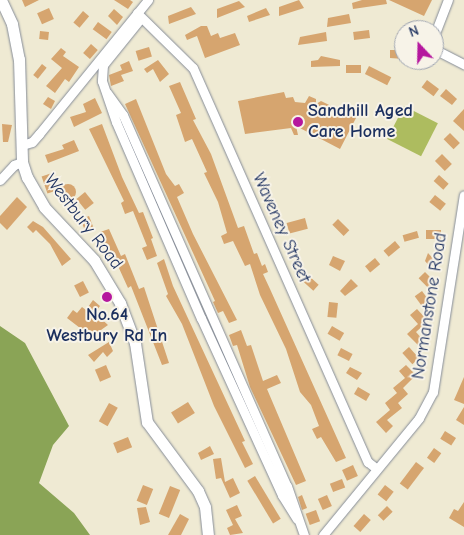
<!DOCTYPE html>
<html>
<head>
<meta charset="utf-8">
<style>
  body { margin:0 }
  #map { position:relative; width:464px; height:535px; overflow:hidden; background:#efead3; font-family:"Comic Neue",sans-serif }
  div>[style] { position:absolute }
  .green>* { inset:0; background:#adbc5f; transform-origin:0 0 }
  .forest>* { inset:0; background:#8aa456 }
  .building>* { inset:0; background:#d6a56f; transform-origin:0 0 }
  .round { border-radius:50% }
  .roads { filter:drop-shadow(0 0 1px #858c98) drop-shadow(0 0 1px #858c98) }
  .minor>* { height:9px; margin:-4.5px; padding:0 4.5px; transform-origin:4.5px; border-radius:4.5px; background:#fff }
  .major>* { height:11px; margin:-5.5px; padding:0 5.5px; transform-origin:5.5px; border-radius:5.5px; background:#fff }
  .dots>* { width:14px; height:14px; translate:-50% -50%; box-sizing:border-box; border:2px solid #f7f3e8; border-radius:50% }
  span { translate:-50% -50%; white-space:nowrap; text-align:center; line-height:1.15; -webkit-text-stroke:4px #f7f3e8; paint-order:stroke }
  .poi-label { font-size:18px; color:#1b2f5e; font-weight:700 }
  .left { translate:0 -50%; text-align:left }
  .street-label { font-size:18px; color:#1b2f5e }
  .north { position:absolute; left:394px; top:20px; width:50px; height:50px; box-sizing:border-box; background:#f7f3e8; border:1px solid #9fa5b1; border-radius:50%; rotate:339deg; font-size:14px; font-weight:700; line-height:20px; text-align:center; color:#1b2f5e }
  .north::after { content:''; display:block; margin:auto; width:18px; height:22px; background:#b5179e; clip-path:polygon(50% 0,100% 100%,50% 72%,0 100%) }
</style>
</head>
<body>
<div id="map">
  <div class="green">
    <i style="left:404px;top:106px;width:38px;height:37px;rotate:27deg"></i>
  </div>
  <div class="forest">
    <i style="clip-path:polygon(0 326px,25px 343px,69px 426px,53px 445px,39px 483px,74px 513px,90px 535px,0 535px)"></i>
  </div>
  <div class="building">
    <i style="clip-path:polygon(22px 0,39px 0,25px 7px)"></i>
    <i style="clip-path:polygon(114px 0,130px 0,133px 2px,128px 9px)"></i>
    <i style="clip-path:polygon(299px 0,304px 8px,279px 16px,279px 7px)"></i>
    <i style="clip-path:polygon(362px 0,386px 0,387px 4px,353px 9px,352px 3px)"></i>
    <i style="clip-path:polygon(389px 0,432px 0,424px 16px)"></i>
    <i style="clip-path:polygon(239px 1px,245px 7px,217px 18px,217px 9px)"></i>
    <i style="clip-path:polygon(191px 7px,196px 14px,169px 24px,168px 16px)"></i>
    <i style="left:49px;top:8px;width:12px;height:13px;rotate:66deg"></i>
    <i style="clip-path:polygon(266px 8px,270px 15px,249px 22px,247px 16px)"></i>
    <i style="clip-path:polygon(114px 9px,123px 17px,117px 25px,108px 16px)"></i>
    <i style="left:83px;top:11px;width:8px;height:15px;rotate:40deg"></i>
    <i style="clip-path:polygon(349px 14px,351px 23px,327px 27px,328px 18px)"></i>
    <i style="left:98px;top:22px;width:17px;height:9px;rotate:36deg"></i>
    <i style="clip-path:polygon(201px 26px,207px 26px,211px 36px,218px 33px,220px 38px,235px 33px,240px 45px,205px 58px,197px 36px,187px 40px,185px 35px)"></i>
    <i style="left:369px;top:30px;width:8px;height:16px;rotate:83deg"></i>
    <i style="left:40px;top:31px;width:9px;height:8px;rotate:6deg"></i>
    <i style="clip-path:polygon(326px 32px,327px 41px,298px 45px,300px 37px)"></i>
    <i style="clip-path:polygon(397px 33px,404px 33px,404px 59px,390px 58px,390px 50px,397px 50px)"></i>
    <i style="left:91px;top:44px;width:9px;height:12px;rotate:41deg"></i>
    <i style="left:149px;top:47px;width:10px;height:14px;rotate:73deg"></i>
    <i style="clip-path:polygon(61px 48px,66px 52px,63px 56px,79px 67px,69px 82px,65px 79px,55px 93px,46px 86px,62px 68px,51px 59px)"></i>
    <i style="clip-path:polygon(321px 56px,340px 60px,340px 66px,311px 67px,311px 61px,318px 60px)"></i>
    <i style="clip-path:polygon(158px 60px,169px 74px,160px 82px,153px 69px,147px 73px,144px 69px)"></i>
    <i style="clip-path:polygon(129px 61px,133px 71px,121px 75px,124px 81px,111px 86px,109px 75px,122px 70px,120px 65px)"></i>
    <i style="left:42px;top:64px;width:6px;height:14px;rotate:39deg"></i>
    <i style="left:346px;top:65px;width:15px;height:8px"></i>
    <i style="left:369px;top:66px;width:25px;height:9px;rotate:27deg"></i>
    <i style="left:427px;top:80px;width:15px;height:9px;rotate:37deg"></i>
    <i style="clip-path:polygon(180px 82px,196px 119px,193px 120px,211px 154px,238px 228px,244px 226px,254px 254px,257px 253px,262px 266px,265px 264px,268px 272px,263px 274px,270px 289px,346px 458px,336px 462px,321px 437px,317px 439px,312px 429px,319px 426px,311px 405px,300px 392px,286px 349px,260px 295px,250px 264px,245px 266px,233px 241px,224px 244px,221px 236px,227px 233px,218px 202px,204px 173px,207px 172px,192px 139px,185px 142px,176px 115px,181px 113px,169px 86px)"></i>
    <i style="clip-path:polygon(446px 89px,457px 99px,452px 105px,440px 96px)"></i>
    <i style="clip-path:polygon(284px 92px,286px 98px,293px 97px,295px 102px,305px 103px,309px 96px,316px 99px,316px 104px,321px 101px,356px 118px,340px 149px,296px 126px,298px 135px,294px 135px,291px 128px,245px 134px,238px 101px)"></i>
    <i style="clip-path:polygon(48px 97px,55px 101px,51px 109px,43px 104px)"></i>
    <i style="clip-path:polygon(95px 98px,102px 113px,74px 127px,70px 117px,86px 112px,83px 104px)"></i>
    <i style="clip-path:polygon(136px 99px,166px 174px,175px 186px,179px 184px,184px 193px,177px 197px,193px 234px,237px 320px,229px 323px,223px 311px,218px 313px,213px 302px,215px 301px,125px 104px)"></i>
    <i style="clip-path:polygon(464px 109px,464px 131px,453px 121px)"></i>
    <i style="clip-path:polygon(2px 124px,12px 125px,8px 142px,3px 142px)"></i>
    <i style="clip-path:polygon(102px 124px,122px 177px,139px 213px,143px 212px,153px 238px,151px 239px,157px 256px,147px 260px,142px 248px,147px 246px,133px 211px,125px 214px,121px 203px,124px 201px,89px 129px)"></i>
    <i style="left:450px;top:133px;width:14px;height:9px;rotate:45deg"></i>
    <i style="clip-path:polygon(74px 140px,79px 151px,48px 163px,45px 155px,64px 149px,62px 145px)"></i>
    <i style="left:442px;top:154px;width:14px;height:10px;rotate:45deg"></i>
    <i style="left:52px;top:173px;width:18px;height:11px;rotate:71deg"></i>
    <i style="left:439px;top:175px;width:13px;height:8px;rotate:42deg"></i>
    <i class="round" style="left:60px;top:184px;width:16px;height:16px"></i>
    <i style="left:85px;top:192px;width:14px;height:11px;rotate:51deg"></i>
    <i style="left:435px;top:195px;width:14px;height:9px;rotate:39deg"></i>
    <i style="clip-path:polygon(17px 197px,27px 207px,7px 230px,0 223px,0 216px)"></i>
    <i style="left:89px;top:216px;width:14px;height:9px;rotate:69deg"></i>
    <i style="left:305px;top:218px;width:11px;height:19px;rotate:75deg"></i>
    <i style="left:338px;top:219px;width:16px;height:8px;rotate:45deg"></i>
    <i style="clip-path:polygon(33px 221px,43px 227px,71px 259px,62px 266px,50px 244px,36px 230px,33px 233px,27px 227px)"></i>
    <i style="clip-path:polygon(109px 229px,121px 256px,125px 254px,139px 289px,144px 287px,169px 363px,162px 365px,131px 286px,128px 288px,113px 255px,109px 256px,100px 232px)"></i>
    <i style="left:426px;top:230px;width:15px;height:9px"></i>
    <i style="left:417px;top:231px;width:7px;height:15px;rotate:74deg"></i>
    <i style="left:395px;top:241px;width:8px;height:15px;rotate:50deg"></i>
    <i style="clip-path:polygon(428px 253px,438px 264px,432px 269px,425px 261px)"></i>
    <i style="clip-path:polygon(333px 256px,345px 261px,340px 271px,329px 265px)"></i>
    <i style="left:375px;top:258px;width:8px;height:13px;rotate:50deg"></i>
    <i style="clip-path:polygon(164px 259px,173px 286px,245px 441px,242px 442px,253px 464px,245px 468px,214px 406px,182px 324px,166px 296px,168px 294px,157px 263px)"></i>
    <i style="left:425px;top:272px;width:16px;height:9px;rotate:45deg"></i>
    <i style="left:309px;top:276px;width:13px;height:8px;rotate:42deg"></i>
    <i style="clip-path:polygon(351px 279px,358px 286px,345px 296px,340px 291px)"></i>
    <i style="left:83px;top:281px;width:13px;height:10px;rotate:63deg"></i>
    <i style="left:422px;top:291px;width:14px;height:9px;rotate:54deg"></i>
    <i style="clip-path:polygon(93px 300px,100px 306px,95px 313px,108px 325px,94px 335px,91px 332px,84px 339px,76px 332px,80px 328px,67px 318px,73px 310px,77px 313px,82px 307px,86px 310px)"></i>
    <i style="left:329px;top:302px;width:9px;height:15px;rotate:6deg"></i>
    <i style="clip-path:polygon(417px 309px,428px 321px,416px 332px,423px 340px,418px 345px,407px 334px,418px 324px,410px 315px)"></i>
    <i style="left:332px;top:326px;width:14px;height:9px;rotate:30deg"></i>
    <i style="clip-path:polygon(241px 330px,247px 346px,251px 345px,263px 381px,277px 375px,281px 383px,267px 389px,306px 481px,296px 485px,250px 387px,237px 345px,233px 346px,229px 335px)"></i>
    <i style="clip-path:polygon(109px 342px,113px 351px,107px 357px,103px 352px,94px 362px,88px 355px)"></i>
    <i style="left:409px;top:347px;width:15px;height:9px;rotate:48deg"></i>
    <i style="left:341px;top:348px;width:13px;height:8px;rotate:27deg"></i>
    <i style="left:106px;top:365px;width:13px;height:12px;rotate:67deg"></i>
    <i style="clip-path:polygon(406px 365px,416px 375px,403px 388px,408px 394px,398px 403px,402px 408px,387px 420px,393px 426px,386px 433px,376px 422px,390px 410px,385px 403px,397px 393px,393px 388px,405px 378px,399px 371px)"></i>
    <i style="clip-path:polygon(350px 367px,362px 373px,357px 380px,346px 373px)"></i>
    <i style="clip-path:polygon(464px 377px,464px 404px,454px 400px)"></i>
    <i style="left:358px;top:387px;width:14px;height:8px;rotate:30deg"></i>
    <i style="left:188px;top:402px;width:13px;height:20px;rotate:58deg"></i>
    <i style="left:109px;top:403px;width:10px;height:21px;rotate:29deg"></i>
    <i style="clip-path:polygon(464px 407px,464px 425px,456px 420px)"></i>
    <i style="left:445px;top:431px;width:13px;height:9px;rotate:32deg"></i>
    <i style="left:128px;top:437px;width:11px;height:16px;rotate:68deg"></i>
    <i style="clip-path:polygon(210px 446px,214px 454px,201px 460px,198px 453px)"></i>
    <i style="left:434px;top:448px;width:9px;height:12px;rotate:36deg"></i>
    <i style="clip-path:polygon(221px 458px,225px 482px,233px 478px,240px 493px,230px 498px,221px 478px,216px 479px,213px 459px)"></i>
    <i style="left:416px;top:462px;width:10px;height:27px;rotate:37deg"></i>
    <i style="left:353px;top:465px;width:12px;height:12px;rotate:66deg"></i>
    <i style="left:255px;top:476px;width:50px;height:9px;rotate:59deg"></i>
    <i style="left:342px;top:479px;width:9px;height:13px;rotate:69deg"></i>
    <i style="left:143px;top:485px;width:11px;height:17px;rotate:22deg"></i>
    <i style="left:385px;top:485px;width:11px;height:12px;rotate:38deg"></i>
    <i style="left:170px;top:486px;width:11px;height:30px;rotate:22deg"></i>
    <i style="clip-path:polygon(302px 495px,307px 508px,302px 510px,298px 497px)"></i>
    <i style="left:327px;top:495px;width:12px;height:10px;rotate:66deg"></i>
    <i style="clip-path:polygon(464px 502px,464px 527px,449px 518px,454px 509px,458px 511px)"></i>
    <i style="clip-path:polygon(237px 505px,242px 516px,235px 519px,243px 533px,230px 535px,227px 528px,233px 525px,226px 510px)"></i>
    <i style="left:387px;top:506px;width:8px;height:13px;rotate:45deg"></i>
    <i style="clip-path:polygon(146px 507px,150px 522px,140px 525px,137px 508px)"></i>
    <i style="left:316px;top:510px;width:12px;height:11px;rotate:70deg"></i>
    <i style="clip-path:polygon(180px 514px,189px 519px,181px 535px,168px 535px)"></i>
    <i style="left:364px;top:514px;width:9px;height:16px;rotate:41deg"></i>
  </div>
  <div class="roads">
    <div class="minor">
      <i style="left:137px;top:13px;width:78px;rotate:44.5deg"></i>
      <i style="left:193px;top:68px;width:431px;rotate:66.1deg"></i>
      <i style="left:368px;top:462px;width:11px;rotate:38deg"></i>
      <i style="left:141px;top:18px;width:60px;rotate:129deg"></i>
      <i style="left:103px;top:65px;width:16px;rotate:94deg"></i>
      <i style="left:102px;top:81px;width:43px;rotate:71.1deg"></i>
      <i style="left:116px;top:122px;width:214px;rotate:66.6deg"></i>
      <i style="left:201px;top:318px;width:195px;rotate:65.4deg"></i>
      <i style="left:282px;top:495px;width:28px;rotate:58deg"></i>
      <i style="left:434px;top:36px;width:39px;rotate:-69deg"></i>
      <i style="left:434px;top:49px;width:34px;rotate:27deg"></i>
      <i style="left:107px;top:93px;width:27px;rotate:54deg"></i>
      <i style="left:123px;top:115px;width:406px;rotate:66.2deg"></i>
      <i style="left:287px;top:486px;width:52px;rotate:70.9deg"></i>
      <i style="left:22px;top:145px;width:10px;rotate:-17deg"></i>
      <i style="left:32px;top:142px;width:11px;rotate:-49deg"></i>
      <i style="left:39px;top:134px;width:173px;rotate:-50.9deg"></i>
      <i style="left:0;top:180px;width:21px;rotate:-47deg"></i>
      <i style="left:14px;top:165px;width:9px;rotate:-21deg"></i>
      <i style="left:323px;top:535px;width:151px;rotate:-50.6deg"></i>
      <i style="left:419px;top:418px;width:30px;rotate:-62deg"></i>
      <i style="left:433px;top:392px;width:199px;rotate:-81.1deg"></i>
    </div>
    <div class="major">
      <i style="left:1px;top:0;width:26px;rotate:65deg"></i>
      <i style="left:12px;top:24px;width:36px;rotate:79deg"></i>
      <i style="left:19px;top:59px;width:103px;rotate:88.3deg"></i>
      <i style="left:22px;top:162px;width:16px;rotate:72deg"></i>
      <i style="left:27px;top:177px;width:34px;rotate:60deg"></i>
      <i style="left:44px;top:207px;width:73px;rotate:46.7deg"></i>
      <i style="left:94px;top:260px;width:50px;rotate:58.8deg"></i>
      <i style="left:120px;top:303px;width:43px;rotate:69.4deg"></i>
      <i style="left:135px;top:343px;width:80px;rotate:81.4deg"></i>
      <i style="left:147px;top:422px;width:86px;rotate:53.5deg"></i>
      <i style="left:198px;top:491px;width:17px;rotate:66deg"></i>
      <i style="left:205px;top:507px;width:28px;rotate:84deg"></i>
    </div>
  </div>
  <div class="dots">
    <i style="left:298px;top:122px;background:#b5179e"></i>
    <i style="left:107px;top:297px;background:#b5179e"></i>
  </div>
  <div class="poi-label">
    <span class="left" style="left:308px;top:122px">Sandhill Aged<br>Care Home</span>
    <span style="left:107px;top:326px">No.64<br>Westbury Rd In</span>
  </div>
  <div class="street-label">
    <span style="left:83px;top:222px;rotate:52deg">Westbury Road</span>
    <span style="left:281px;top:228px;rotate:66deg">Waveney Street</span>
    <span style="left:430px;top:306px;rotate:-81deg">Normanstone Road</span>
  </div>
  <div class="north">N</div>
</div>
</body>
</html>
